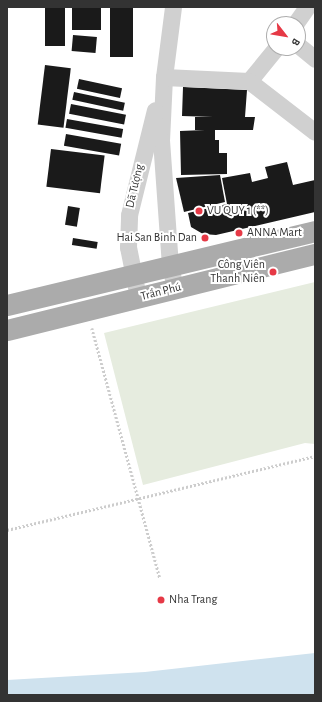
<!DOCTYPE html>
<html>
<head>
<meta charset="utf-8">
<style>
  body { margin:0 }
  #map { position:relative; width:322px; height:702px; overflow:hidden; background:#fff; font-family:"Alegreya Sans",sans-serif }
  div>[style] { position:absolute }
  .green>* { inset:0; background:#e6ecdf }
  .water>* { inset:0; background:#cfe2ee }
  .building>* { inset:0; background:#1a1a1a; transform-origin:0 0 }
  .path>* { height:2.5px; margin-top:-1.25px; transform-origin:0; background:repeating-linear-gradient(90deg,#cdcdcd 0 2px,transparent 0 4px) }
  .minor>* { height:17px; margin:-8.5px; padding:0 8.5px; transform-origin:8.5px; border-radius:8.5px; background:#d0d0d0 }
  .major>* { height:21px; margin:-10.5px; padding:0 10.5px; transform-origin:10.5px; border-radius:10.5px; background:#ababab }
  .dots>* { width:11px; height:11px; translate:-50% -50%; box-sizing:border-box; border:2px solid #fff; border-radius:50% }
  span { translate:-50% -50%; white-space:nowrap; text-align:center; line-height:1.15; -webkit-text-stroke:4px #fff; paint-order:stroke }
  .street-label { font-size:12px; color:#333 }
  .poi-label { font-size:12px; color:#333 }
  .left { translate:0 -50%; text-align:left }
  .right { translate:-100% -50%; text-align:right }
  .frame { position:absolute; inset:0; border:8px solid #333; pointer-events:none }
  .north { position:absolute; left:266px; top:16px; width:40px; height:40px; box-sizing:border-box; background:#fff; border:1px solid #adadad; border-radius:50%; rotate:121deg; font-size:11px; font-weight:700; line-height:16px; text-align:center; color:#333 }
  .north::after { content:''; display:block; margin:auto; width:14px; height:18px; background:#e63946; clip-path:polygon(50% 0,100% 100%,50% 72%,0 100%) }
</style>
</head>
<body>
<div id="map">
  <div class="green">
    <i style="clip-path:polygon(315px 282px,315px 444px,305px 443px,143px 485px,104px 333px)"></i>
  </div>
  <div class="water">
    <i style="clip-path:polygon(315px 653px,315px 695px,7px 695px,7px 680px,145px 672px)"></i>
  </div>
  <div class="building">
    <i style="left:45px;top:7px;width:20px;height:39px"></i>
    <i style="left:72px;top:7px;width:29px;height:23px"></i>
    <i style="left:110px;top:7px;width:23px;height:50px"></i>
    <i style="left:73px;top:35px;width:24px;height:16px;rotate:5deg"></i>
    <i style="left:45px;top:65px;width:26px;height:60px;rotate:7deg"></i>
    <i style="left:79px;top:79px;width:44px;height:10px;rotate:12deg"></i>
    <i style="clip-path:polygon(183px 87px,247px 90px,245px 117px,255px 117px,253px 130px,215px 130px,215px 140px,219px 140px,219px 153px,227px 153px,227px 174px,181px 175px,180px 131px,205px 130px,195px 130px,195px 117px,213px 117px,182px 116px)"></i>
    <i style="left:74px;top:92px;width:52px;height:8px;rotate:12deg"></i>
    <i style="left:71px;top:104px;width:56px;height:10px;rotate:11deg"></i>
    <i style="left:67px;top:119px;width:57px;height:9px;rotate:10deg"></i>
    <i style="left:66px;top:134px;width:56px;height:12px;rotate:10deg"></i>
    <i style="left:51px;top:149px;width:54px;height:38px;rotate:7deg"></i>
    <i style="clip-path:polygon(287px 162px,293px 185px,315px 180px,315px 212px,216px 235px,203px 234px,191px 227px,188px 213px,227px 204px,222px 178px,250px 173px,252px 182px,268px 178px,265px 167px)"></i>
    <i style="clip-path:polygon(220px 175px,225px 202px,184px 212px,176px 178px)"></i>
    <i style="left:68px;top:206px;width:12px;height:19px;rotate:9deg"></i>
    <i style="left:73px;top:238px;width:25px;height:7px;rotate:9deg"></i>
  </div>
  <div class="path">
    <i style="left:92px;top:328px;width:259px;rotate:74.8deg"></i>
    <i style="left:7px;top:530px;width:317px;rotate:-13.5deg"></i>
  </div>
  <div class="minor">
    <i style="left:173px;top:7px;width:71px;rotate:97.3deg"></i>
    <i style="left:164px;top:77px;width:63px;rotate:92.7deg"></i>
    <i style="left:161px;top:140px;width:125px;rotate:85.9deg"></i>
    <i style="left:170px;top:265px;width:24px;rotate:78deg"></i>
    <i style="left:295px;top:24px;width:21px;rotate:-55deg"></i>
    <i style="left:298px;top:45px;width:22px;rotate:39deg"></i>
    <i style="left:164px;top:77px;width:85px;rotate:2.7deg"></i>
    <i style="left:249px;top:81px;width:43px;rotate:-50.7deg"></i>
    <i style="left:249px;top:81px;width:83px;rotate:37.7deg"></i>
    <i style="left:138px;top:297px;width:51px;rotate:-101.3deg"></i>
    <i style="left:128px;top:247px;width:32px;rotate:-88deg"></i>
    <i style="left:129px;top:215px;width:108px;rotate:-76.1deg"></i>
  </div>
  <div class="major">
    <i style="left:7px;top:305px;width:317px;rotate:-13.5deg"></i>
    <i style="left:7px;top:330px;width:317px;rotate:-13.9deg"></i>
  </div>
  <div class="dots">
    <i style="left:199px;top:211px;background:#e63946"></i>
    <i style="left:239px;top:233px;background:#e63946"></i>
    <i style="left:205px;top:238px;background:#e63946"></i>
    <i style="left:273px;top:272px;background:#e63946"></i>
    <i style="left:161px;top:600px;background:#e63946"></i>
  </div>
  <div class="street-label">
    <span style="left:135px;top:186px;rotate:-77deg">Dã Tượng</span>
    <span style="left:161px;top:292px;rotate:-14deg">Trần Phú</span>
  </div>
  <div class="poi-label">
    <span class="left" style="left:207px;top:211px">VU QUY 1 (**)</span>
    <span class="left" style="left:247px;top:233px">ANNA Mart</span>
    <span class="right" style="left:197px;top:238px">Hai San Binh Dan</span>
    <span class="right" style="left:265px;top:272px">Công Viên<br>Thanh Niên</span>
    <span class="left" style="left:169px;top:600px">Nha Trang</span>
  </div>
  <div class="frame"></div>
  <div class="north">B</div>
</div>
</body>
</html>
